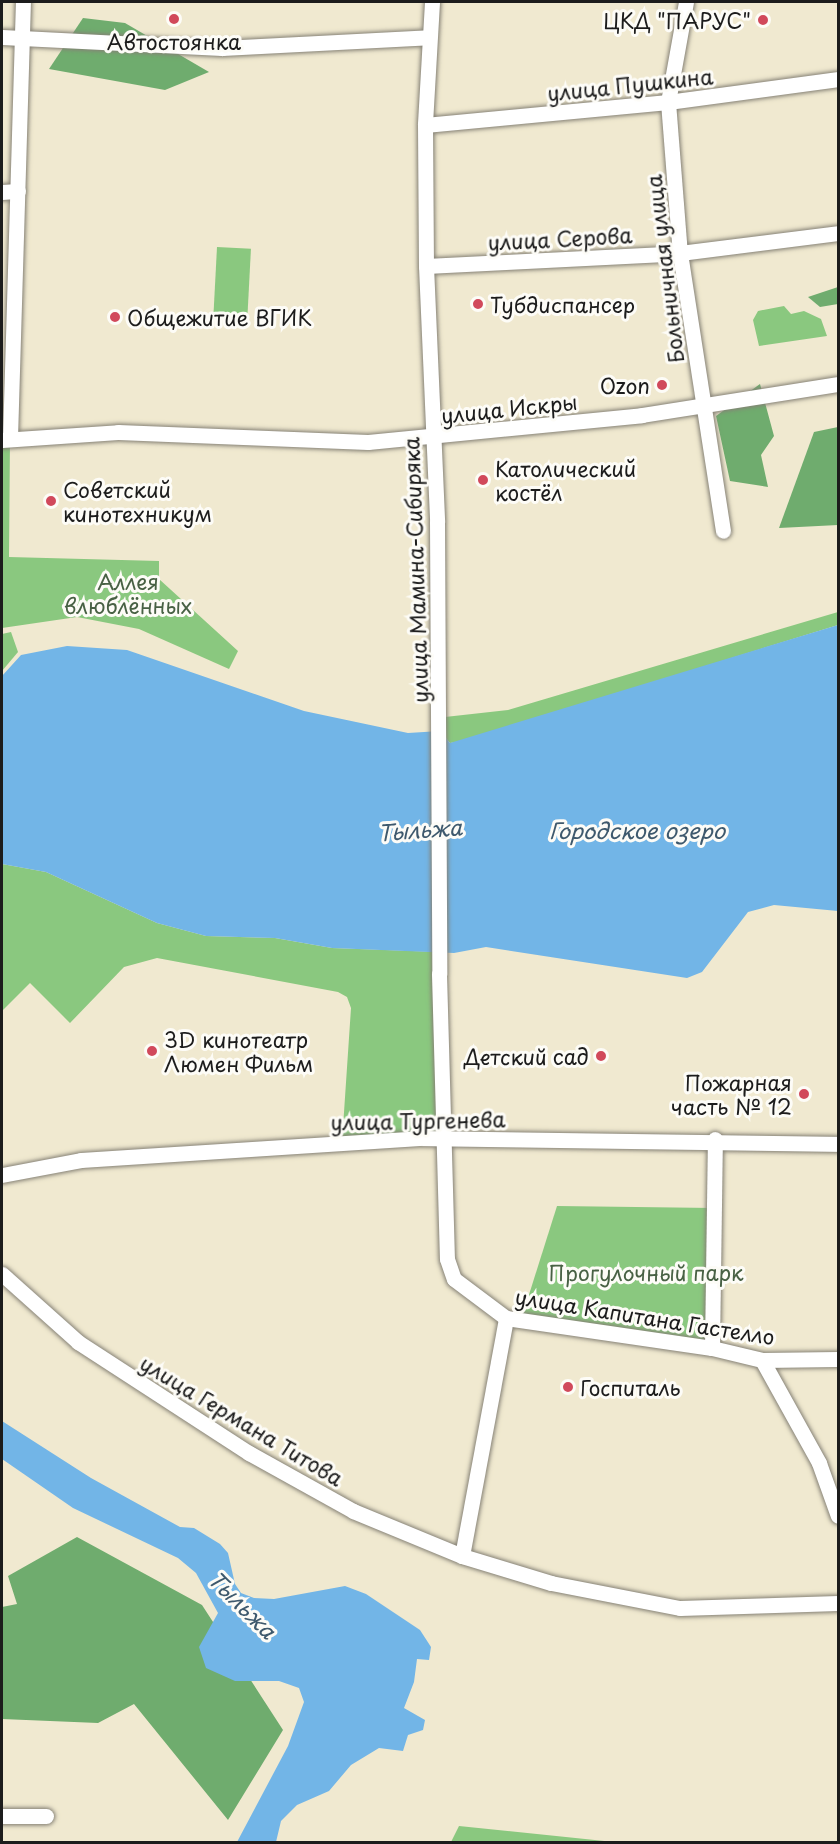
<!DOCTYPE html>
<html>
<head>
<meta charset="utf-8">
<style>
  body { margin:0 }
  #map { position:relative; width:840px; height:1844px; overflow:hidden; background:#f0e9d0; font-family:"Playpen Sans",sans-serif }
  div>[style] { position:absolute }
  .green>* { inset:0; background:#8ac87f; transform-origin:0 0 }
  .forest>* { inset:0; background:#6fac6e }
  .water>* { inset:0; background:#72b5e7 }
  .roads { filter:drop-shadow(0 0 2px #868276) drop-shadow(0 0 2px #868276) }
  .minor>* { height:15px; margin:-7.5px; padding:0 7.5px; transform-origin:7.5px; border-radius:7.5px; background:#fff }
  .dots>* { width:16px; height:16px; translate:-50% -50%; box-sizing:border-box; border:3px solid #fdfcf7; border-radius:50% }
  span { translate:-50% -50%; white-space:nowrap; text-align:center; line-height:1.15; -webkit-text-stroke:6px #fdfcf7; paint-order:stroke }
  .poi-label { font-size:21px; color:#1c1c1c }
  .right { translate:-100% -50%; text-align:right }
  .left { translate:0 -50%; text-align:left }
  .street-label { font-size:21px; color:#1c1c1c }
  .park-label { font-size:21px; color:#486144 }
  .water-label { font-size:22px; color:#3e596d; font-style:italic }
  .frame { position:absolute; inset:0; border:3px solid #1c1c1c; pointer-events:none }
</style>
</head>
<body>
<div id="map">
  <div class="green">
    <i style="left:217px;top:247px;width:34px;height:67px;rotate:3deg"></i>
    <i style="clip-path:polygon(784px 306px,791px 314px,804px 311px,821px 319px,827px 336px,759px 346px,753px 320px,758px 311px)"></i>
    <i style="clip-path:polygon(10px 438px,9px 557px,159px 561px,159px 579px,238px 651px,229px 669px,139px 629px,77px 617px,2px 628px,2px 440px)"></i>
    <i style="clip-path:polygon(838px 612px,838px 625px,464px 741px,450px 743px,440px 731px,445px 717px,508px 710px)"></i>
    <i style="clip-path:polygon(11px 632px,18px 652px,2px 671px,2px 634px)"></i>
    <i style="clip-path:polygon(2px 864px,46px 872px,157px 923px,206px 936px,275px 938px,332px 948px,439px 952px,445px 1138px,342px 1142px,351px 1008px,347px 997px,338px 992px,157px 958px,124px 967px,70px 1023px,30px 983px,2px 1011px)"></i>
    <i style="clip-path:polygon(557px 1206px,714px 1208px,712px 1348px,521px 1320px)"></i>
    <i style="clip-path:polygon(459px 1826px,614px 1842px,451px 1842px)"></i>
  </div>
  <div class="forest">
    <i style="clip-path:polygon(83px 18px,125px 23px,209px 72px,165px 90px,49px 69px)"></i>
    <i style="clip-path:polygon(838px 287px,838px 304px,820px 307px,808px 297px)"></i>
    <i style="clip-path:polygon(760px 384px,774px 436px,761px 455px,768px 487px,730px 481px,716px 416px)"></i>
    <i style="clip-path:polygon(838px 427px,838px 525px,779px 528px,814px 432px)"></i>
    <i style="clip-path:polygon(77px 1537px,202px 1605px,283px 1730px,228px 1820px,134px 1704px,98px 1723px,2px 1719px,2px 1607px,17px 1604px,8px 1576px)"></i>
  </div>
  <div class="water">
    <i style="clip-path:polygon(838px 625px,838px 911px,774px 905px,748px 912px,702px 972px,687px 978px,486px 947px,454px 953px,332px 948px,275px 938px,206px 936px,157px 923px,46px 872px,2px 864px,2px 676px,21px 655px,67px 646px,127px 650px,304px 711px,408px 733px,440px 731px,450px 743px)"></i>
    <i style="clip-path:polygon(2px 1421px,91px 1478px,180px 1527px,194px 1528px,220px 1544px,228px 1553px,235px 1584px,241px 1593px,254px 1598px,274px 1599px,345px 1586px,366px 1594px,420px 1630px,431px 1647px,429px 1660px,417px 1659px,414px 1682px,404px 1708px,425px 1720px,423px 1730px,408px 1735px,403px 1751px,379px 1748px,351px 1765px,329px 1791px,297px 1805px,281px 1821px,276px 1842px,237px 1842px,288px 1746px,304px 1702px,299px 1688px,279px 1681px,235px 1681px,206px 1668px,199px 1647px,218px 1613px,196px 1573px,178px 1558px,73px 1508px,2px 1459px)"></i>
  </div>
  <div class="roads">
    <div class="minor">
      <i style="left:432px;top:2px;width:123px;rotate:93.3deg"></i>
      <i style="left:425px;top:125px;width:141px;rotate:89.6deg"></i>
      <i style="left:426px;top:266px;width:256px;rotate:87.5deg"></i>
      <i style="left:437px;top:522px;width:452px;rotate:89.7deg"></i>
      <i style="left:439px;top:974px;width:285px;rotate:88.4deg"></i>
      <i style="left:447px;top:1259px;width:21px;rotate:71deg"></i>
      <i style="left:454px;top:1279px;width:65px;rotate:36.9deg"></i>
      <i style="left:506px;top:1318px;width:208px;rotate:8.3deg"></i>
      <i style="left:712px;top:1348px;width:51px;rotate:13.5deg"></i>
      <i style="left:762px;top:1360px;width:76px;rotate:-0.8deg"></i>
      <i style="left:686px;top:2px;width:102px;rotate:100.2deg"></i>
      <i style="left:668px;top:102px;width:151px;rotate:85.5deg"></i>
      <i style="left:680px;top:253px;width:281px;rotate:81.2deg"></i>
      <i style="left:2px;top:37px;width:220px;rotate:2.9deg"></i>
      <i style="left:222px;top:48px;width:207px;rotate:-3deg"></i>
      <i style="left:425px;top:125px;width:244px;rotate:-5.4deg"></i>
      <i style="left:668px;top:102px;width:172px;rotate:-7.7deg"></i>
      <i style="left:2px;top:192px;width:16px;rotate:-4deg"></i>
      <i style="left:426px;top:266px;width:254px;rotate:-2.9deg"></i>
      <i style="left:680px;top:253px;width:159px;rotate:-7.2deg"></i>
      <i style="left:10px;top:438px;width:436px;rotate:-88.3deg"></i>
      <i style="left:2px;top:440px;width:116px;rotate:-3.9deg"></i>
      <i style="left:118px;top:432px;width:250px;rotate:2.3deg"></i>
      <i style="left:368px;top:442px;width:275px;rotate:-5.6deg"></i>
      <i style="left:642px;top:415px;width:198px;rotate:-9deg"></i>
      <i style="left:2px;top:1175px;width:80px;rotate:-10.8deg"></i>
      <i style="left:81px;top:1160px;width:343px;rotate:-3.7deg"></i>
      <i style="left:423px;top:1138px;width:415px;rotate:0.8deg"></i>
      <i style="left:2px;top:1274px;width:102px;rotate:41.8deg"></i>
      <i style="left:78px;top:1342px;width:204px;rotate:33deg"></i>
      <i style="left:249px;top:1453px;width:119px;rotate:29.1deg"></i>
      <i style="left:353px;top:1511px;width:118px;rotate:22.4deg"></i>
      <i style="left:462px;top:1556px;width:93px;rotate:16.9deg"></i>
      <i style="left:551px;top:1583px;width:131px;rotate:11deg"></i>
      <i style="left:680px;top:1608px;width:158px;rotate:-1.8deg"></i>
      <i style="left:712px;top:1348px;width:209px;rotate:-89.2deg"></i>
      <i style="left:762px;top:1360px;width:118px;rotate:61deg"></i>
      <i style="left:819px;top:1463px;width:56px;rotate:70.3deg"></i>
      <i style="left:462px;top:1556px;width:242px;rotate:-79.5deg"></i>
      <i style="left:2px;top:1816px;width:44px"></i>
    </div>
  </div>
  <div class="dots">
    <i style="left:174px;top:19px;background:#d1495b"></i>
    <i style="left:763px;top:20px;background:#d1495b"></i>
    <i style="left:478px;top:304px;background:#d1495b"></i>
    <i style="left:115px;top:317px;background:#d1495b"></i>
    <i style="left:662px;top:385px;background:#d1495b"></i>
    <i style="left:483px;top:480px;background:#d1495b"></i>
    <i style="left:51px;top:501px;background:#d1495b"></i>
    <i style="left:152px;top:1051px;background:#d1495b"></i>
    <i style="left:601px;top:1056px;background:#d1495b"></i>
    <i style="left:804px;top:1094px;background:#d1495b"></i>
    <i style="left:568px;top:1387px;background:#d1495b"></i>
  </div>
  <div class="poi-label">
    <span class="right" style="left:751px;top:20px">ЦКД "ПАРУС"</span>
    <span style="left:174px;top:41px">Автостоянка</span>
    <span class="left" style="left:490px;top:304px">Тубдиспансер</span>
    <span class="left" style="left:127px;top:317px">Общежитие ВГИК</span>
    <span class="right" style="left:650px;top:385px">Ozon</span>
    <span class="left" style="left:495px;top:480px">Католический<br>костёл</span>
    <span class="left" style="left:63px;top:501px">Советский<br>кинотехникум</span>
    <span class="left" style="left:164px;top:1051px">3D кинотеатр<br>Люмен Фильм</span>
    <span class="right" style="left:589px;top:1056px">Детский сад</span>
    <span class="right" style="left:792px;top:1094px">Пожарная<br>часть № 12</span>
    <span class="left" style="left:580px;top:1387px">Госпиталь</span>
  </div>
  <div class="street-label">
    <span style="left:630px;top:84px;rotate:-6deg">улица Пушкина</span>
    <span style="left:560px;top:238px;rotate:-3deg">улица Серова</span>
    <span style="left:664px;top:269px;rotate:-97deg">Больничная улица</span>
    <span style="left:509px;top:408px;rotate:-6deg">улица Искры</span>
    <span style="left:415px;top:570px;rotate:-92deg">улица Мамина-Сибиряка</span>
    <span style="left:418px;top:1120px;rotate:-1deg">улица Тургенева</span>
    <span style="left:645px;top:1316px;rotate:9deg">улица Капитана Гастелло</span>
    <span style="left:242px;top:1420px;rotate:31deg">улица Германа Титова</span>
  </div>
  <div class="park-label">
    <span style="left:128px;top:593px">Аллея<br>влюблённых</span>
    <span style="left:646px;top:1272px">Прогулочный парк</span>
  </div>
  <div class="water-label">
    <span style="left:420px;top:829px;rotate:-4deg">Тыльжа</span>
    <span style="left:637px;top:830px">Городское озеро</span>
    <span style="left:243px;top:1604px;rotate:45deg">Тыльжа</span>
  </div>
  <div class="frame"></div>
</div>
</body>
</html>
